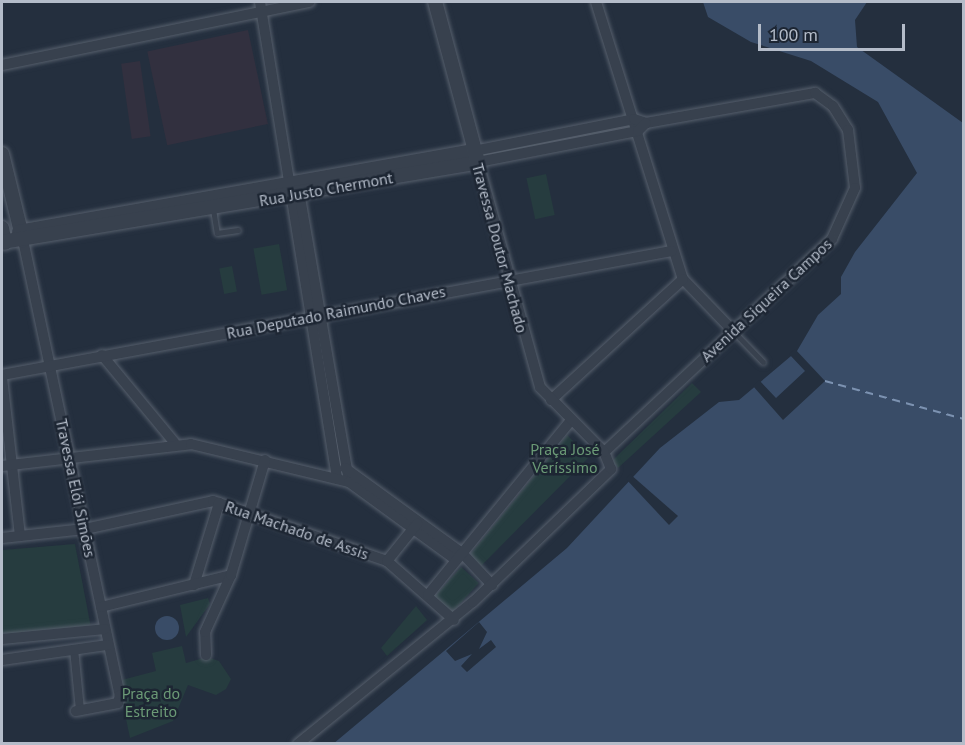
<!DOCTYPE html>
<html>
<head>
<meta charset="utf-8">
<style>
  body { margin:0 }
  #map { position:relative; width:965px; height:745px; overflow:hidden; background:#242f3e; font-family:"PT Sans",sans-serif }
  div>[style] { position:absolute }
  .medical>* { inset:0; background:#32303f; transform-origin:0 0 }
  .green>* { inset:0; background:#263c3f; transform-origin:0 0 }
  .water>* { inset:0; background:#394c67 }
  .round { border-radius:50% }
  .pier>* { inset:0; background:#242f3e }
  .ferry>* { height:1.5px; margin-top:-0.75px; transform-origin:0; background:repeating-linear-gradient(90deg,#7c92b1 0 8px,transparent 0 14px) }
  .roads { filter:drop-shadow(0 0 2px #565f6c) drop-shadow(0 0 2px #565f6c) }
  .service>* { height:5px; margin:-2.5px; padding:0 2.5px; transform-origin:2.5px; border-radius:2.5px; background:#38414e }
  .pedestrian>* { height:8px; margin:-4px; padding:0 4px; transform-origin:4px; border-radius:4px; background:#38414e }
  .minor>* { height:10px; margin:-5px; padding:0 5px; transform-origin:5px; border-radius:5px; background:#38414e }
  .tertiary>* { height:14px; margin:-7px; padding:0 7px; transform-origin:7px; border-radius:7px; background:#38414e }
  span { translate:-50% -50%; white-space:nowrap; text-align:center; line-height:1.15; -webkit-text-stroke:5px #1d2633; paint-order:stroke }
  .street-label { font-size:16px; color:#b4bcc9 }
  .park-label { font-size:16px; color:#6b9a76 }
  .frame { position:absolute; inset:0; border:3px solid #b4bcc9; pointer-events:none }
  .scale { position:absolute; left:758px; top:24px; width:147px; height:27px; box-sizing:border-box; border:3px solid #b4bcc9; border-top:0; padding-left:8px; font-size:18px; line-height:21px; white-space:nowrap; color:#b4bcc9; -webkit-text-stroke:4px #1d2633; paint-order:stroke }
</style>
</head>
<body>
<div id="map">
  <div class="medical">
    <i style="left:248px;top:30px;width:96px;height:103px;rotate:78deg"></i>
    <i style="left:140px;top:61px;width:76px;height:19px;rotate:82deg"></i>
  </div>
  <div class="green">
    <i style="left:546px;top:174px;width:42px;height:20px;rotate:78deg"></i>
    <i style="left:279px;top:244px;width:47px;height:26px;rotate:80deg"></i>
    <i style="left:232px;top:266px;width:26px;height:13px;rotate:79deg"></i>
    <i style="clip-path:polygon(692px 383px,701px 392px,618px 468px,612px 461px)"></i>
    <i style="clip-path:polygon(567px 435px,589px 457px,479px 568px,468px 557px)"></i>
    <i style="clip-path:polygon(75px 544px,91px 628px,2px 638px,2px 550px)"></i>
    <i style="left:461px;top:567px;width:24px;height:40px;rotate:42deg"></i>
    <i style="clip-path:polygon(208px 598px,210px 604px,186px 637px,180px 605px)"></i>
    <i style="clip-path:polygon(416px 606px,427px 620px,387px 656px,381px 648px)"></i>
    <i style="clip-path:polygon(182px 646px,186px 663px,207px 657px,219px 661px,231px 679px,226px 689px,216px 695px,188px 685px,173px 721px,130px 738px,118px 681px,156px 671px,152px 653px)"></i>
  </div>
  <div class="water">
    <i style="clip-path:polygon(703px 2px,867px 2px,855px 20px,857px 47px,963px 123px,963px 743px,333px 744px,567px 548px,660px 448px,719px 402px,739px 400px,797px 351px,818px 315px,841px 294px,841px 277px,855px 252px,917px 173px,878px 102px,811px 61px,751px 42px,708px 17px)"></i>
    <i class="round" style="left:155px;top:616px;width:24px;height:24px"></i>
  </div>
  <div class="pier">
    <i style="clip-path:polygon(795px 349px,825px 381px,783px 420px,753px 386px,759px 380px,776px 398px,805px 371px,789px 354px)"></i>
    <i style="clip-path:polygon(630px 474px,678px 516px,669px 525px,626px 479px)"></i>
    <i style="clip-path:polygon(479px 622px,487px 632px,479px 649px,491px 640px,496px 647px,467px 672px,461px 666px,472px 654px,455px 661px,446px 651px)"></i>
  </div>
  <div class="ferry">
    <i style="left:825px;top:381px;width:144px;rotate:15.3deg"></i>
  </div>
  <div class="roads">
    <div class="service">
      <i style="left:213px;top:209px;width:24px;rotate:81deg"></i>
      <i style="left:217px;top:233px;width:21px;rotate:-8deg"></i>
      <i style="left:733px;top:331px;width:43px;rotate:45.9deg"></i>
    </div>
    <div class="pedestrian">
      <i style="left:74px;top:649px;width:61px;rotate:84.4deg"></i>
    </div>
    <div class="minor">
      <i style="left:260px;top:2px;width:483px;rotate:80.8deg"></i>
      <i style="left:596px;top:2px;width:290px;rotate:72.6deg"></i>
      <i style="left:683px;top:279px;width:71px;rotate:46.1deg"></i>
      <i style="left:2px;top:65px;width:314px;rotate:-11.6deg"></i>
      <i style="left:474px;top:151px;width:163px;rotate:-11.3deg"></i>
      <i style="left:634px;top:119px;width:13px;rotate:18deg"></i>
      <i style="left:646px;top:123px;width:172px;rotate:-10.1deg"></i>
      <i style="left:815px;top:93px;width:22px;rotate:36deg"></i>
      <i style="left:833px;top:106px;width:28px;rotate:58deg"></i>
      <i style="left:848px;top:130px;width:58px;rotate:83.1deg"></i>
      <i style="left:855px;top:188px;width:56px;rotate:114.3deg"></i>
      <i style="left:832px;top:239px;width:312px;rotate:136.9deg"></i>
      <i style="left:298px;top:186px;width:300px;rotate:80.2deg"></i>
      <i style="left:23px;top:240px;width:465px;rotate:78deg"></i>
      <i style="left:120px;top:695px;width:8px;rotate:104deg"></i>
      <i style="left:118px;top:703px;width:43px;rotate:169.2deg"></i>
      <i style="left:102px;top:355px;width:113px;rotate:50.4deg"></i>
      <i style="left:2px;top:375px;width:681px;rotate:-10.49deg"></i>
      <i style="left:2px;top:378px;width:159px;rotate:83.5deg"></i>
      <i style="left:551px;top:400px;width:179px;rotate:-42.5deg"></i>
      <i style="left:2px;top:466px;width:190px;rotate:-6.6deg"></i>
      <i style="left:191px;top:444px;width:163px;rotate:13.5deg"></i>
      <i style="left:349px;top:482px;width:132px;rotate:36.1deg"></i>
      <i style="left:345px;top:468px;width:145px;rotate:36deg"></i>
      <i style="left:462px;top:553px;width:44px;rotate:46.8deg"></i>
      <i style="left:2px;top:538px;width:83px;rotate:-6.2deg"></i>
      <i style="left:85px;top:529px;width:131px;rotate:-12.3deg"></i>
      <i style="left:213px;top:501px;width:184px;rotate:19deg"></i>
      <i style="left:387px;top:561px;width:89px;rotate:41.4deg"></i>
      <i style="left:387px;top:561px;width:48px;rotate:-51deg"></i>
      <i style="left:194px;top:585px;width:86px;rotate:-73deg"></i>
      <i style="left:428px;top:595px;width:226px;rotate:-50.7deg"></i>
      <i style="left:101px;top:607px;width:134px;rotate:-13.8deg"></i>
      <i style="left:2px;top:639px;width:103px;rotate:-5.5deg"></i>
      <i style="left:206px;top:655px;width:23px;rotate:-92deg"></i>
      <i style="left:205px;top:632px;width:63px;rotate:-65.5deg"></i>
      <i style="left:231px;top:575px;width:120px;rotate:-73.5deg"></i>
      <i style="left:2px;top:660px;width:107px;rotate:-8.1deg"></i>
      <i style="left:298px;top:744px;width:225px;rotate:-39.1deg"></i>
      <i style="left:473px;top:602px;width:192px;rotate:-43.9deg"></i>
      <i style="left:611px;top:469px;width:18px;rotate:-112deg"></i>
      <i style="left:604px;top:452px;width:91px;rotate:-134.6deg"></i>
      <i style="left:540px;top:387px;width:233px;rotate:-105.4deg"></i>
      <i style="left:478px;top:162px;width:163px;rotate:-11deg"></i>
      <i style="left:638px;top:131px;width:11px;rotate:-45deg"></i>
    </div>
    <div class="tertiary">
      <i style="left:2px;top:154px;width:89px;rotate:76.3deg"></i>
      <i style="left:2px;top:228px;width:15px;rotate:79deg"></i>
      <i style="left:19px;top:232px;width:462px;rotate:-10.1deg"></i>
      <i style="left:2px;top:242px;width:483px;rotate:-9.5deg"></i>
      <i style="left:478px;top:162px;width:166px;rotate:-105deg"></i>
    </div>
  </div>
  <div class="street-label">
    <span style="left:326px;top:189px;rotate:-10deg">Rua Justo Chermont</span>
    <span style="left:500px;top:248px;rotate:75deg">Travessa Doutor Machado</span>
    <span style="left:766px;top:300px;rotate:-43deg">Avenida Siqueira Campos</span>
    <span style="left:336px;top:312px;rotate:-11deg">Rua Deputado Raimundo Chaves</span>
    <span style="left:76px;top:488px;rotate:78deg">Travessa Elói Simões</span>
    <span style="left:297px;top:530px;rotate:19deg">Rua Machado de Assis</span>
  </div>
  <div class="park-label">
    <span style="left:565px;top:458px">Praça José<br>Veríssimo</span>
    <span style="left:151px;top:702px">Praça do<br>Estreito</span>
  </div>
  <div class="frame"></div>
  <div class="scale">100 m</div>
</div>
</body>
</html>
